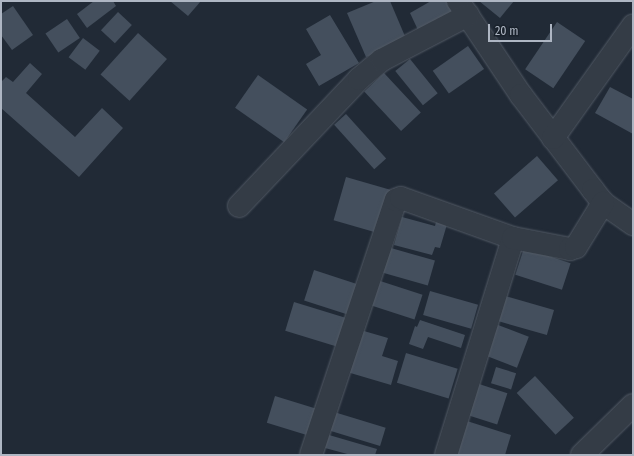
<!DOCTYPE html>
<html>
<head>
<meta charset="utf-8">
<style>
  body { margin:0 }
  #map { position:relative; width:634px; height:456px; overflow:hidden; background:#212a36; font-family:"Fira Sans Condensed",sans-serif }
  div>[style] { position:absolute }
  .building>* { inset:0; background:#444f5d; transform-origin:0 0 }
  .roads { filter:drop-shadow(0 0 1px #515964) drop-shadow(0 0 1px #515964) }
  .minor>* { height:22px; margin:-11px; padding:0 11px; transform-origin:11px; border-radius:11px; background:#343c46 }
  span { translate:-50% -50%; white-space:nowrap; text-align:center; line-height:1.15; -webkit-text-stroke:3px #19212b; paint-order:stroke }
  .frame { position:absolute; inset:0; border:2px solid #aeb6c3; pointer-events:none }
  .scale { position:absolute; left:488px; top:24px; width:64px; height:18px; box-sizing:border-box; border:2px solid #aeb6c3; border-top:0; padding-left:5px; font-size:12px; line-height:14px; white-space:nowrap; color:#aeb6c3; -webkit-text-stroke:3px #19212b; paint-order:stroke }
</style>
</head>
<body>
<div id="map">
  <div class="building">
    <i style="clip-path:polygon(94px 1px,113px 1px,116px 6px,87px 28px,77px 14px)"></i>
    <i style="clip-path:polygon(170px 1px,201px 1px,188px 16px)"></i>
    <i style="clip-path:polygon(376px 1px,390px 1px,407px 41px,366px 57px,347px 13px)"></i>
    <i style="clip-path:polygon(431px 1px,448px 1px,454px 13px,418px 30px,410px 13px)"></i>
    <i style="clip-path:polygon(479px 1px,514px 1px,500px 18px)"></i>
    <i style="clip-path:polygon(13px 6px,33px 35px,12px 50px,1px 35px,1px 14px)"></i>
    <i style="left:118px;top:12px;width:19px;height:25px;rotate:43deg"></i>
    <i style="clip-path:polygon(330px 15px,359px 63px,319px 86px,306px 64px,321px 55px,306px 29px)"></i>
    <i style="left:67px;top:19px;width:23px;height:26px;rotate:56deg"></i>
    <i style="left:557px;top:22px;width:34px;height:57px;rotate:34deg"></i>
    <i style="left:138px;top:33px;width:39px;height:56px;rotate:42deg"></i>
    <i style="left:83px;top:38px;width:21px;height:24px;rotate:37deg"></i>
    <i style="left:468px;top:46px;width:28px;height:43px;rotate:55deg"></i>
    <i style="left:410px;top:59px;width:44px;height:19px;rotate:51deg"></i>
    <i style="clip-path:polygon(30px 63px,42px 74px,26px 93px,75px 137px,102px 108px,123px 128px,79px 177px,1px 108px,1px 82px,6px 77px,13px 82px)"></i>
    <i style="left:384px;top:73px;width:54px;height:27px;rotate:47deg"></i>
    <i style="left:258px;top:75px;width:60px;height:40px;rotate:35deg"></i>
    <i style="clip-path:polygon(610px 87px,633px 99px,633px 134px,595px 113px)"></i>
    <i style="left:346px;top:114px;width:60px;height:16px;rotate:48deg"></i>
    <i style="left:537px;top:156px;width:32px;height:57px;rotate:49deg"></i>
    <i style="left:346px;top:177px;width:46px;height:45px;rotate:16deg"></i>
    <i style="clip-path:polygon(402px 217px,435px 226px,437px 218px,448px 221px,440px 248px,435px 247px,432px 255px,394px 245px)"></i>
    <i style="left:384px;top:246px;width:53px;height:26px;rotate:16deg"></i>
    <i style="left:524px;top:248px;width:49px;height:28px;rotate:18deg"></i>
    <i style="left:314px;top:270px;width:49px;height:32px;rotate:18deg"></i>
    <i style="left:374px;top:279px;width:51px;height:26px;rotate:18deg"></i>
    <i style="left:430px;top:291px;width:50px;height:25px;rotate:16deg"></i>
    <i style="left:505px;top:296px;width:51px;height:26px;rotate:16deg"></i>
    <i style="left:294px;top:302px;width:58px;height:30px;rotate:17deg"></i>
    <i style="clip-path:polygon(420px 320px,465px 335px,461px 348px,428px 337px,423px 349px,409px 344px,415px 326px,417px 327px)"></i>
    <i style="left:498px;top:325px;width:33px;height:33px;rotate:21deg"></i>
    <i style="clip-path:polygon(357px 329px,388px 338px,382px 356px,398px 361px,391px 385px,347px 372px)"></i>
    <i style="left:406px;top:353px;width:54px;height:31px;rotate:17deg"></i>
    <i style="left:496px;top:367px;width:21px;height:17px;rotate:17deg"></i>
    <i style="left:535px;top:376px;width:57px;height:25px;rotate:47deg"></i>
    <i style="left:476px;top:383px;width:33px;height:33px;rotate:18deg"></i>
    <i style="left:275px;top:396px;width:45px;height:28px;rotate:17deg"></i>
    <i style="left:334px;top:412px;width:54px;height:19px;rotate:17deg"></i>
    <i style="clip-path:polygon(467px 421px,511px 435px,505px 455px,457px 455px)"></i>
    <i style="clip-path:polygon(329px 435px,377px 449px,375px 455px,351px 455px,325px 448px)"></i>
  </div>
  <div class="roads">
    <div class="minor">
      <i style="left:458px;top:1px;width:113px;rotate:56.2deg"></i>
      <i style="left:521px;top:95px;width:119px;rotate:52.8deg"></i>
      <i style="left:593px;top:190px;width:16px;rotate:52deg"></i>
      <i style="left:603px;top:203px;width:37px;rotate:35deg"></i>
      <i style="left:553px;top:138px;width:138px;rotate:-54.5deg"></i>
      <i style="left:239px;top:206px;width:175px;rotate:-46.6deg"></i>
      <i style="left:359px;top:79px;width:30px;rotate:-40deg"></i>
      <i style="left:382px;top:60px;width:97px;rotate:-27.6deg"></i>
      <i style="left:311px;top:455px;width:269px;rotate:-71.6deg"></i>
      <i style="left:396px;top:200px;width:5px;rotate:-22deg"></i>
      <i style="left:401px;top:198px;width:119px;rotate:19.7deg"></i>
      <i style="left:446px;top:455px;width:227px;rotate:-72.8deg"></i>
      <i style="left:513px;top:238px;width:58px;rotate:10.9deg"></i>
      <i style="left:570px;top:249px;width:6px;rotate:-18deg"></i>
      <i style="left:576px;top:247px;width:52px;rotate:-58.5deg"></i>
      <i style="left:582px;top:455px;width:71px;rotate:-44.4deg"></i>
    </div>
  </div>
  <div class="frame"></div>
  <div class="scale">20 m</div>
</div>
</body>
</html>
